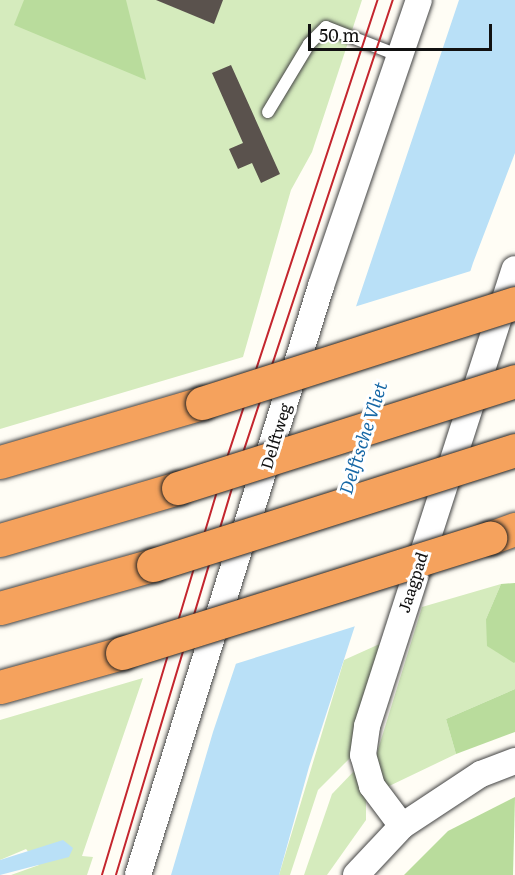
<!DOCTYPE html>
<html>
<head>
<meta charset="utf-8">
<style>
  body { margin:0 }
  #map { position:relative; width:515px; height:875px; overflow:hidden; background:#fffdf5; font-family:Literata,serif }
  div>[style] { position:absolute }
  .green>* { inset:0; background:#d5ebbd }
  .forest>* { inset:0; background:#b9dc9c }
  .water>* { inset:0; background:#b9e0f7 }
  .pier>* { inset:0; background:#fffdf5 }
  .building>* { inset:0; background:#5a524d }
  .roads { filter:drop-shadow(0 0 2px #444) drop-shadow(0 0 2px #444) }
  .service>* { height:12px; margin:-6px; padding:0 6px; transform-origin:6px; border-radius:6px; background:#fff }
  .minor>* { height:26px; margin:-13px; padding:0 13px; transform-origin:13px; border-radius:13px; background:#fff }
  .motorway>* { height:33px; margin:-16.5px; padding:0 16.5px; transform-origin:16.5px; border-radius:16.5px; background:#f5a25d }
  .tram>* { height:1.5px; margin:-0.75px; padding:0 0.75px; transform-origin:0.75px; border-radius:0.75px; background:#c4262e }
  .bridges { filter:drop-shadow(0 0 2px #222) drop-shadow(0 0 2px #222) }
  .motorway-bridge>* { height:33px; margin:-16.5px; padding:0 16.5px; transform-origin:16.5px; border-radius:16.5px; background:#f5a25d }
  span { translate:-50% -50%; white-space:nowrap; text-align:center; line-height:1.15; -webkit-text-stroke:6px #fff; paint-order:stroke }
  .street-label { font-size:16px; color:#111 }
  .water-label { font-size:18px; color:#1768a6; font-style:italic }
  .scale { position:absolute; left:308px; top:24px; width:184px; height:27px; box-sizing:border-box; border:3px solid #111; border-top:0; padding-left:8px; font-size:18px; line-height:21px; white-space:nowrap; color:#111; -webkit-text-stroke:4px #fff; paint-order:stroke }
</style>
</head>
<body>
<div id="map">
  <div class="green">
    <i style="clip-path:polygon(0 0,362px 0,312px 152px,291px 190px,243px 357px,0 429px)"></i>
    <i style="clip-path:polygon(501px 584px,486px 619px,515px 662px,515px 689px,446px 719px,456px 754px,385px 788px,376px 756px,422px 607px)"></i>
    <i style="clip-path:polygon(384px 642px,355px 753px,318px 790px,290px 875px,279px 875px,344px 660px)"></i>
    <i style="clip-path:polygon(143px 678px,82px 856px,93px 857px,87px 875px,11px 875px,39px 865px,26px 849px,0 860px,0 720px)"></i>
    <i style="clip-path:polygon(356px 769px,366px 800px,366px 820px,327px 875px,304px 875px,332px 794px)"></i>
  </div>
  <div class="forest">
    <i style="clip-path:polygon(24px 0,126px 0,146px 80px,14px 25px)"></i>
    <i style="clip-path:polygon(515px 583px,515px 662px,514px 663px,487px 646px,486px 619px,501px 584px)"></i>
    <i style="clip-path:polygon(515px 689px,515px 732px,456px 754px,446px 719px)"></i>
    <i style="clip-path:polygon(515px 797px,513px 875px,404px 875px,448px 831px)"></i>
  </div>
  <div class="water">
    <i style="clip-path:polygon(459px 0,515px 0,515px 153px,473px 263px,309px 767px,279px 875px,171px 875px,213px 732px)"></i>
    <i style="clip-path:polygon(63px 840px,73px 848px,69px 857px,0 875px,0 860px)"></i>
  </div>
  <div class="pier">
    <i style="clip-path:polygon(474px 270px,359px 625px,232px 665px,354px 307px)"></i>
  </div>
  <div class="building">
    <i style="clip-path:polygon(156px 0,223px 0,214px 24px)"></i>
    <i style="clip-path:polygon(231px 65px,280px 174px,261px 183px,252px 163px,238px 169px,229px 149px,243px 143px,212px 73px)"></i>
  </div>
  <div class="roads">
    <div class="service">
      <i style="left:268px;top:112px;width:79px;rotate:-58.9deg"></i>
      <i style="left:309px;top:44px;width:24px;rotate:-45deg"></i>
      <i style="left:326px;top:27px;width:79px;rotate:21.4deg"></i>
    </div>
    <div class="minor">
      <i style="left:402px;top:826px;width:50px;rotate:-126.9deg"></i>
      <i style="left:372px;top:786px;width:32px;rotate:-106deg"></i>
      <i style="left:363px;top:755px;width:29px;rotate:-82deg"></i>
      <i style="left:367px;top:726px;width:480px;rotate:-72.1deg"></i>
      <i style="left:138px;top:875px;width:617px;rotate:-72.74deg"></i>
      <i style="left:321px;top:286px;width:302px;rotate:-71.1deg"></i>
      <i style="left:356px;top:875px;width:67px;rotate:-46.8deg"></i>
      <i style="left:402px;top:826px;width:95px;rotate:-33.4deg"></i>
      <i style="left:481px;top:774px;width:36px;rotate:-21deg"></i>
    </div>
    <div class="motorway">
      <i style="left:0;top:462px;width:210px;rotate:-16.3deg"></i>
      <i style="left:490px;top:538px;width:27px;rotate:-20deg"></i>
      <i style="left:0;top:540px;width:185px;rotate:-16.3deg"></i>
      <i style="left:0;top:608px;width:159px;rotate:-15.7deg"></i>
      <i style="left:0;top:687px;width:127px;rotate:-15.6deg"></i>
    </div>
  </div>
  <div class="tram">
    <i style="left:102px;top:875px;width:438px;rotate:-73.3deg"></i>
    <i style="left:228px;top:455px;width:479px;rotate:-71.8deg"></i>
    <i style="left:116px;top:875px;width:434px;rotate:-73.3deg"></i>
    <i style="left:241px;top:459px;width:484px;rotate:-71.7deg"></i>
  </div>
  <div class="bridges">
    <div class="motorway-bridge">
      <i style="left:202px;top:403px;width:329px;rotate:-17.7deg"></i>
      <i style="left:178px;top:488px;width:354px;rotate:-17.6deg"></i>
      <i style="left:153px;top:565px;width:380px;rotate:-17.6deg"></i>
      <i style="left:122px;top:653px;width:386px;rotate:-17.4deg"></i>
    </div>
  </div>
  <div class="street-label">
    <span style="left:275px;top:436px;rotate:-73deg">Delftweg</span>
    <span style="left:412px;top:582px;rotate:-72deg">Jaagpad</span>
  </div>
  <div class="water-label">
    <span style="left:363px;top:438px;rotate:-72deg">Delftsche Vliet</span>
  </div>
  <div class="scale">50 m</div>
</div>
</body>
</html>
